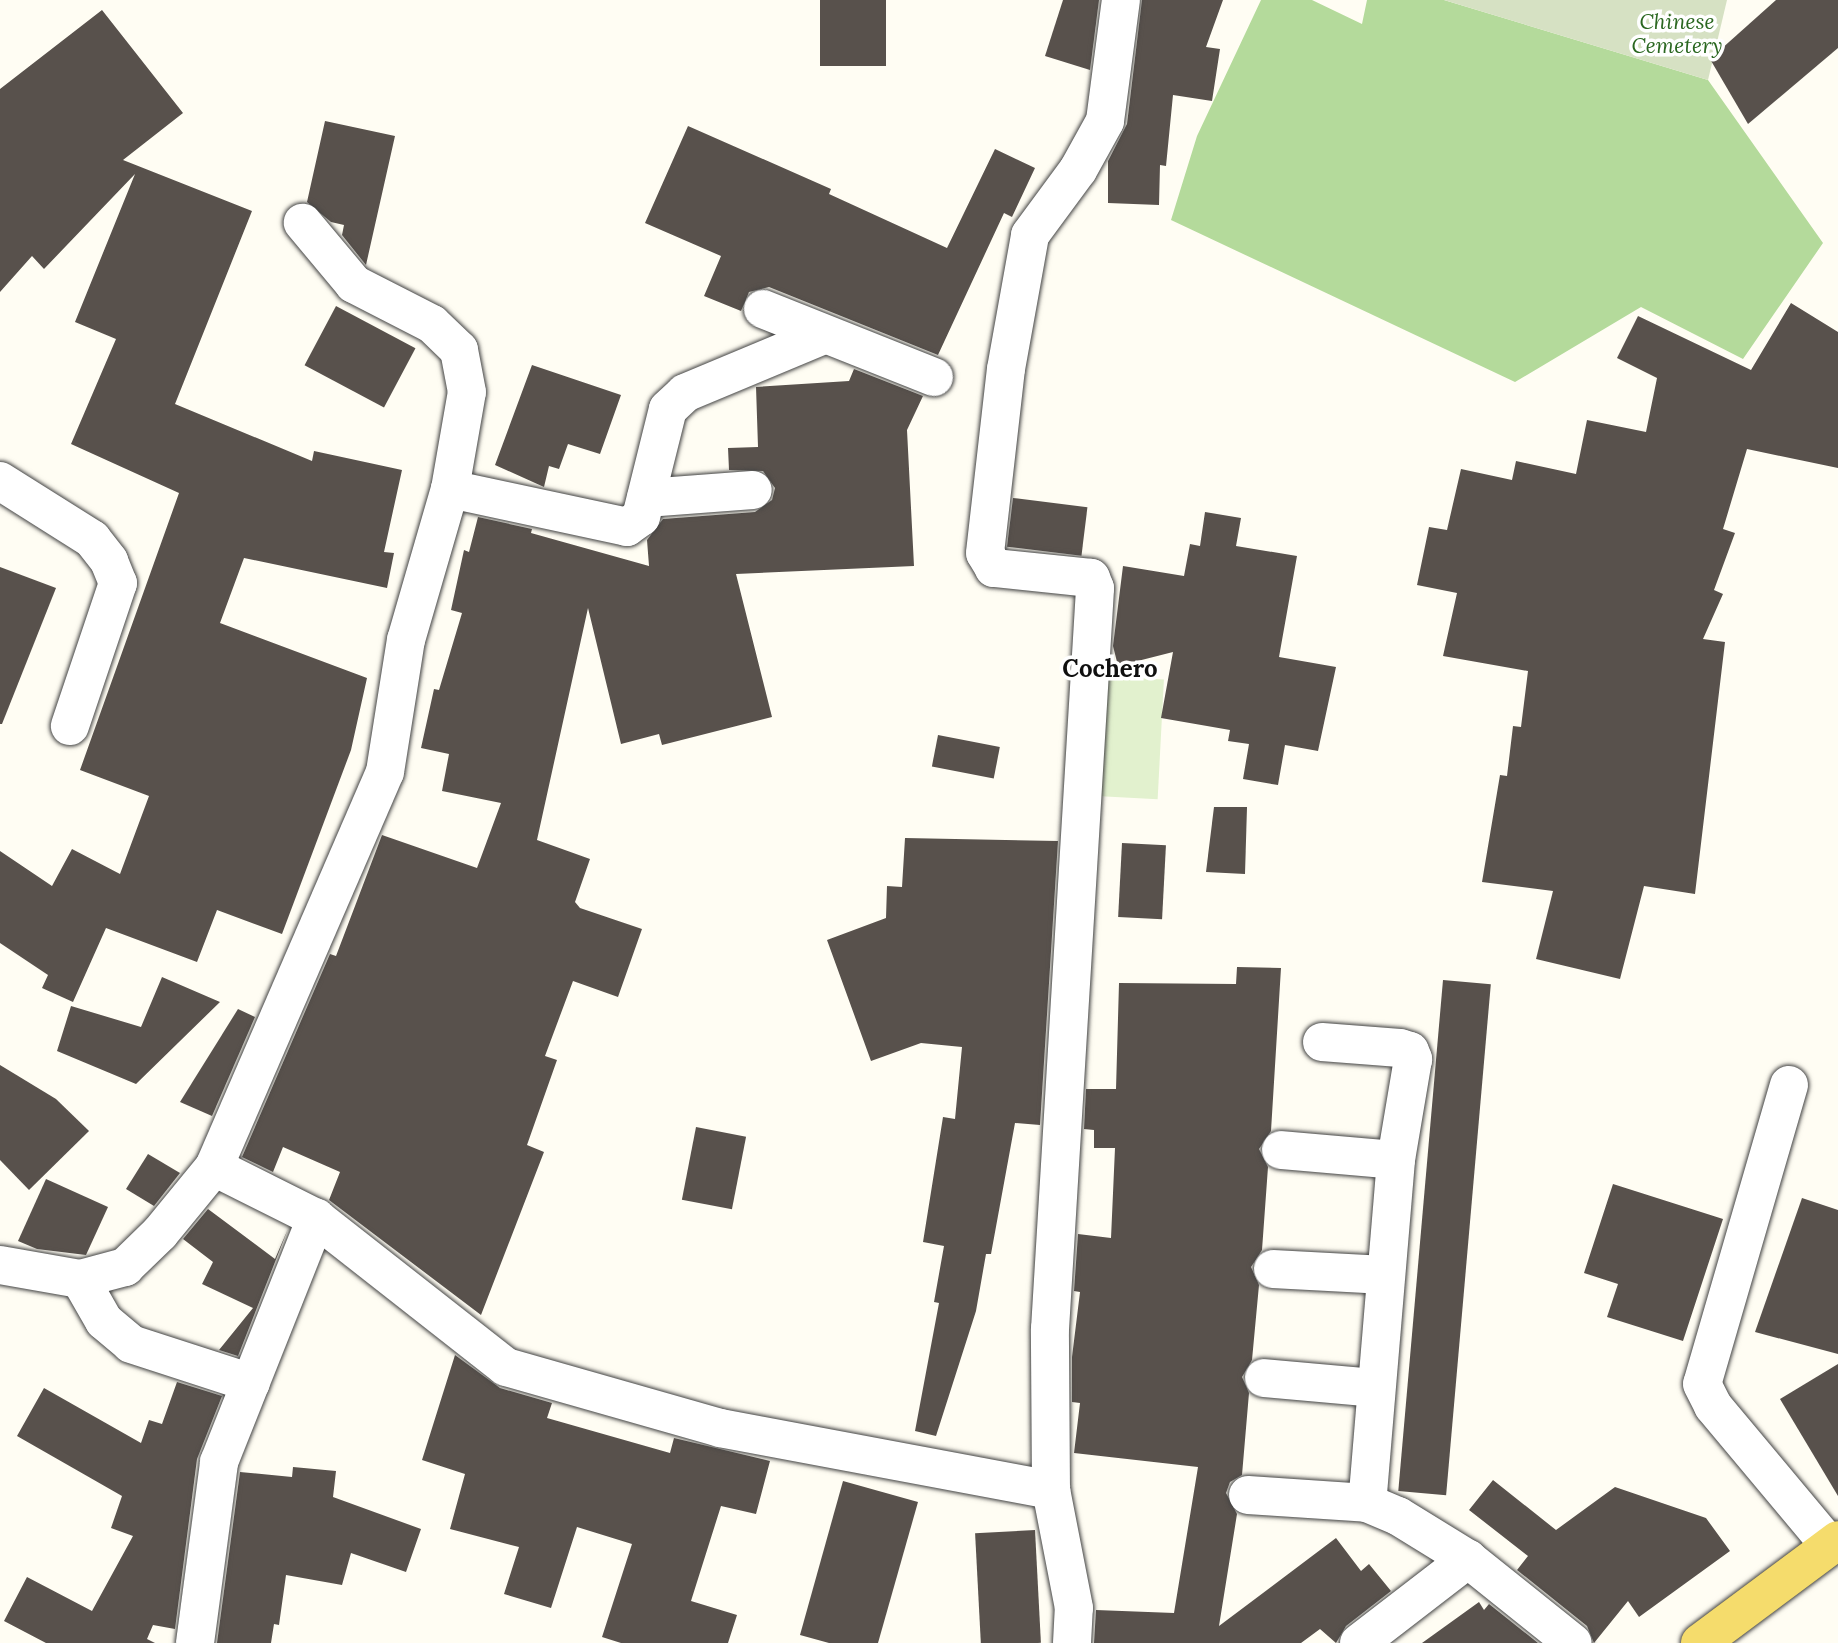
<!DOCTYPE html>
<html>
<head>
<meta charset="utf-8">
<style>
  body { margin:0 }
  #map { position:relative; width:1838px; height:1643px; overflow:hidden; background:#fffdf3; font-family:Lora,serif }
  div>[style] { position:absolute }
  .forest>* { inset:0; background:#b4da9b }
  .cemetery>* { inset:0; background:#d6e1c3 }
  .pitch>* { inset:0; background:#e2f1ce; transform-origin:0 0 }
  .building>* { inset:0; background:#58514c; transform-origin:0 0 }
  .roads { filter:drop-shadow(0 0 2px #434343) drop-shadow(0 0 2px #434343) }
  .minor>* { height:38px; margin:-19px; padding:0 19px; transform-origin:19px; border-radius:19px; background:#fff }
  .major>* { height:38px; margin:-19px; padding:0 19px; transform-origin:19px; border-radius:19px; background:#f5dc6c }
  span { translate:-50% -50%; white-space:nowrap; text-align:center; line-height:1.15; -webkit-text-stroke:7px #fff; paint-order:stroke }
  .park-label { font-size:21px; color:#2a6720; font-style:italic }
  .quarter-label { font-size:24px; color:#101010; font-weight:700 }
</style>
</head>
<body>
<div id="map">
  <div class="forest">
    <i style="clip-path:polygon(1261px 0,1312px 0,1362px 24px,1367px 0,1444px 0,1708px 80px,1823px 243px,1743px 359px,1641px 307px,1515px 382px,1171px 220px,1197px 136px)"></i>
  </div>
  <div class="cemetery">
    <i style="clip-path:polygon(1444px 0,1727px 0,1708px 80px)"></i>
  </div>
  <div class="pitch">
    <i style="left:1098px;top:676px;width:66px;height:120px;rotate:3deg"></i>
  </div>
  <div class="building">
    <i style="left:820px;top:0;width:66px;height:66px"></i>
    <i style="clip-path:polygon(1063px 0,1099px 0,1090px 70px,1045px 56px)"></i>
    <i style="clip-path:polygon(1142px 0,1223px 0,1206px 47px,1220px 49px,1212px 101px,1173px 95px,1166px 166px,1160px 165px,1159px 205px,1108px 203px,1108px 161px,1127px 124px)"></i>
    <i style="clip-path:polygon(1776px 0,1838px 0,1838px 48px,1748px 124px,1710px 59px)"></i>
    <i style="clip-path:polygon(102px 10px,183px 113px,123px 160px,252px 211px,175px 404px,312px 461px,314px 451px,402px 470px,384px 552px,394px 553px,387px 588px,244px 558px,220px 623px,367px 678px,351px 750px,282px 934px,217px 910px,197px 962px,106px 928px,73px 1002px,42px 988px,48px 975px,0 943px,0 851px,52px 886px,72px 849px,120px 874px,149px 796px,80px 770px,179px 493px,71px 444px,116px 339px,75px 322px,135px 174px,44px 269px,32px 256px,0 292px,0 89px)"></i>
    <i style="clip-path:polygon(325px 121px,395px 136px,366px 265px,342px 235px,344px 225px,331px 222px,307px 202px)"></i>
    <i style="clip-path:polygon(688px 126px,831px 189px,829px 194px,947px 248px,995px 149px,1035px 168px,1012px 217px,1004px 213px,938px 355px,769px 287px,749px 292px,741px 311px,704px 296px,721px 256px,645px 223px)"></i>
    <i style="clip-path:polygon(1791px 303px,1838px 332px,1838px 468px,1747px 449px,1723px 529px,1735px 533px,1714px 590px,1723px 594px,1703px 639px,1725px 642px,1695px 894px,1644px 886px,1620px 979px,1536px 959px,1553px 891px,1482px 882px,1500px 775px,1507px 776px,1513px 726px,1521px 727px,1528px 671px,1443px 656px,1457px 593px,1417px 585px,1429px 527px,1447px 530px,1461px 469px,1512px 480px,1516px 461px,1576px 474px,1587px 420px,1646px 432px,1657px 378px,1617px 358px,1638px 316px,1751px 370px)"></i>
    <i style="left:336px;top:306px;width:90px;height:67px;rotate:28deg"></i>
    <i style="clip-path:polygon(532px 365px,621px 395px,600px 454px,568px 444px,559px 469px,549px 466px,544px 487px,495px 465px)"></i>
    <i style="clip-path:polygon(854px 369px,923px 396px,907px 430px,914px 566px,736px 574px,772px 717px,662px 745px,659px 734px,621px 744px,588px 608px,537px 840px,590px 859px,575px 902px,580px 908px,642px 929px,618px 997px,573px 981px,545px 1056px,557px 1060px,527px 1145px,544px 1152px,481px 1315px,329px 1200px,340px 1172px,283px 1147px,273px 1172px,242px 1157px,330px 954px,336px 956px,382px 835px,477px 868px,501px 803px,442px 791px,449px 754px,421px 748px,434px 689px,439px 690px,462px 613px,451px 610px,464px 550px,469px 552px,478px 517px,532px 529px,531px 533px,649px 566px,647px 540px,663px 519px,755px 512px,772px 500px,775px 488px,763px 471px,729px 470px,728px 448px,758px 447px,756px 387px,849px 381px)"></i>
    <i style="left:1013px;top:498px;width:75px;height:49px;rotate:7deg"></i>
    <i style="clip-path:polygon(1205px 512px,1241px 518px,1236px 546px,1297px 556px,1279px 657px,1336px 667px,1318px 751px,1285px 745px,1278px 785px,1243px 779px,1249px 744px,1228px 741px,1230px 730px,1161px 718px,1173px 652px,1118px 666px,1113px 646px,1123px 566px,1184px 576px,1190px 544px,1200px 546px)"></i>
    <i style="clip-path:polygon(0 567px,56px 588px,2px 724px,0 724px)"></i>
    <i style="left:938px;top:735px;width:63px;height:32px;rotate:11deg"></i>
    <i style="clip-path:polygon(1214px 807px,1247px 807px,1245px 874px,1206px 872px)"></i>
    <i style="clip-path:polygon(905px 838px,1058px 841px,1040px 1125px,1015px 1123px,991px 1254px,986px 1254px,976px 1311px,936px 1436px,915px 1431px,939px 1303px,934px 1302px,944px 1246px,923px 1242px,943px 1117px,955px 1119px,962px 1047px,921px 1043px,871px 1061px,827px 940px,886px 918px,887px 886px,902px 887px)"></i>
    <i style="left:1122px;top:843px;width:44px;height:74px;rotate:3deg"></i>
    <i style="clip-path:polygon(1237px 967px,1281px 968px,1271px 1131px,1259px 1149px,1268px 1167px,1262px 1250px,1251px 1267px,1259px 1285px,1252px 1360px,1242px 1377px,1249px 1393px,1242px 1475px,1230px 1482px,1226px 1493px,1237px 1514px,1219px 1626px,1336px 1538px,1361px 1571px,1369px 1564px,1391px 1591px,1346px 1626px,1336px 1643px,1320px 1629px,1301px 1643px,1094px 1643px,1096px 1610px,1174px 1613px,1198px 1467px,1074px 1453px,1080px 1403px,1072px 1402px,1072px 1357px,1080px 1292px,1074px 1291px,1078px 1234px,1111px 1238px,1115px 1148px,1094px 1148px,1094px 1130px,1084px 1129px,1086px 1089px,1116px 1089px,1119px 983px,1236px 984px)"></i>
    <i style="clip-path:polygon(162px 977px,220px 1002px,136px 1084px,57px 1051px,71px 1006px,141px 1027px)"></i>
    <i style="left:1443px;top:980px;width:48px;height:513px;rotate:5deg"></i>
    <i style="clip-path:polygon(238px 1009px,255px 1017px,212px 1116px,180px 1102px)"></i>
    <i style="clip-path:polygon(0 1065px,56px 1099px,89px 1131px,29px 1190px,0 1160px)"></i>
    <i style="left:696px;top:1127px;width:51px;height:74px;rotate:11deg"></i>
    <i style="clip-path:polygon(148px 1154px,180px 1173px,154px 1206px,126px 1189px)"></i>
    <i style="clip-path:polygon(46px 1179px,108px 1207px,86px 1255px,37px 1249px,18px 1241px)"></i>
    <i style="clip-path:polygon(1613px 1184px,1723px 1219px,1683px 1341px,1607px 1317px,1618px 1284px,1584px 1273px)"></i>
    <i style="clip-path:polygon(1802px 1198px,1838px 1210px,1838px 1354px,1755px 1332px)"></i>
    <i style="clip-path:polygon(208px 1209px,275px 1259px,288px 1229px,238px 1356px,219px 1350px,253px 1308px,202px 1284px,213px 1262px,183px 1239px)"></i>
    <i style="clip-path:polygon(455px 1355px,500px 1388px,552px 1403px,547px 1418px,670px 1453px,674px 1438px,770px 1461px,756px 1514px,721px 1506px,691px 1601px,737px 1615px,728px 1643px,621px 1643px,602px 1637px,632px 1544px,577px 1527px,551px 1608px,504px 1594px,519px 1547px,450px 1529px,465px 1474px,422px 1460px)"></i>
    <i style="clip-path:polygon(1838px 1364px,1838px 1496px,1780px 1399px)"></i>
    <i style="clip-path:polygon(177px 1382px,222px 1396px,197px 1459px,175px 1629px,153px 1625px,147px 1639px,155px 1643px,46px 1643px,4px 1621px,27px 1577px,92px 1611px,133px 1536px,111px 1528px,122px 1496px,17px 1436px,44px 1388px,141px 1443px,149px 1420px,162px 1424px)"></i>
    <i style="clip-path:polygon(293px 1467px,336px 1471px,333px 1497px,421px 1529px,406px 1572px,351px 1553px,342px 1585px,286px 1575px,279px 1625px,274px 1624px,271px 1643px,217px 1643px,240px 1472px,292px 1477px)"></i>
    <i style="clip-path:polygon(1493px 1480px,1556px 1530px,1615px 1487px,1706px 1518px,1730px 1551px,1639px 1617px,1628px 1601px,1594px 1643px,1587px 1626px,1517px 1570px,1528px 1556px,1469px 1510px)"></i>
    <i style="clip-path:polygon(843px 1481px,918px 1502px,878px 1643px,829px 1643px,800px 1635px)"></i>
    <i style="left:1035px;top:1530px;width:113px;height:60px;rotate:87deg"></i>
    <i style="clip-path:polygon(1479px 1602px,1484px 1610px,1489px 1604px,1538px 1643px,1422px 1643px)"></i>
  </div>
  <div class="roads">
    <div class="minor">
      <i style="left:763px;top:309px;width:184px;rotate:21.7deg"></i>
      <i style="left:0;top:481px;width:109px;rotate:32.2deg"></i>
      <i style="left:92px;top:539px;width:28px;rotate:52deg"></i>
      <i style="left:109px;top:561px;width:24px;rotate:68deg"></i>
      <i style="left:118px;top:583px;width:151px;rotate:108.6deg"></i>
      <i style="left:450px;top:489px;width:181px;rotate:12.1deg"></i>
      <i style="left:627px;top:527px;width:17px;rotate:-36deg"></i>
      <i style="left:641px;top:517px;width:111px;rotate:-76deg"></i>
      <i style="left:668px;top:409px;width:23px;rotate:-43deg"></i>
      <i style="left:685px;top:393px;width:147px;rotate:-22.7deg"></i>
      <i style="left:646px;top:498px;width:107px;rotate:-4.3deg"></i>
      <i style="left:1322px;top:1042px;width:78px;rotate:4.4deg"></i>
      <i style="left:1400px;top:1048px;width:10px;rotate:17deg"></i>
      <i style="left:1410px;top:1051px;width:9px;rotate:69deg"></i>
      <i style="left:1413px;top:1059px;width:102px;rotate:99.6deg"></i>
      <i style="left:1396px;top:1160px;width:344px;rotate:94.8deg"></i>
      <i style="left:1789px;top:1085px;width:311px;rotate:106.2deg"></i>
      <i style="left:1702px;top:1384px;width:25px;rotate:63deg"></i>
      <i style="left:1713px;top:1406px;width:182px;rotate:50.1deg"></i>
      <i style="left:1281px;top:1150px;width:115px;rotate:5deg"></i>
      <i style="left:214px;top:1167px;width:114px;rotate:26.6deg"></i>
      <i style="left:316px;top:1218px;width:241px;rotate:38.1deg"></i>
      <i style="left:506px;top:1367px;width:223px;rotate:15.9deg"></i>
      <i style="left:720px;top:1428px;width:337px;rotate:10.6deg"></i>
      <i style="left:0;top:1265px;width:81px;rotate:9.9deg"></i>
      <i style="left:80px;top:1279px;width:47px;rotate:-14.9deg"></i>
      <i style="left:125px;top:1267px;width:49px;rotate:-44.2deg"></i>
      <i style="left:160px;top:1233px;width:85px;rotate:-50.7deg"></i>
      <i style="left:214px;top:1167px;width:430px;rotate:-66.6deg"></i>
      <i style="left:385px;top:772px;width:134px;rotate:-81deg"></i>
      <i style="left:406px;top:640px;width:157px;rotate:-73.8deg"></i>
      <i style="left:450px;top:489px;width:98px;rotate:-80.1deg"></i>
      <i style="left:467px;top:392px;width:43px;rotate:-100.8deg"></i>
      <i style="left:459px;top:350px;width:37px;rotate:-136deg"></i>
      <i style="left:432px;top:324px;width:88px;rotate:-152.9deg"></i>
      <i style="left:354px;top:284px;width:80px;rotate:-129.9deg"></i>
      <i style="left:1273px;top:1269px;width:112px;rotate:3.1deg"></i>
      <i style="left:80px;top:1279px;width:48px;rotate:60.3deg"></i>
      <i style="left:104px;top:1321px;width:35px;rotate:40deg"></i>
      <i style="left:131px;top:1344px;width:126px;rotate:18deg"></i>
      <i style="left:1264px;top:1378px;width:111px;rotate:5.1deg"></i>
      <i style="left:1248px;top:1495px;width:119px;rotate:3.8deg"></i>
      <i style="left:1367px;top:1503px;width:34px;rotate:23deg"></i>
      <i style="left:1398px;top:1516px;width:82px;rotate:31.6deg"></i>
      <i style="left:1468px;top:1559px;width:134px;rotate:38.7deg"></i>
      <i style="left:195px;top:1643px;width:183px;rotate:-82.4deg"></i>
      <i style="left:219px;top:1462px;width:263px;rotate:-68.3deg"></i>
      <i style="left:1072px;top:1643px;width:35px;rotate:-87deg"></i>
      <i style="left:1074px;top:1608px;width:120px;rotate:-101deg"></i>
      <i style="left:1051px;top:1490px;width:161px;rotate:-90.4deg"></i>
      <i style="left:1050px;top:1329px;width:742px;rotate:-86.52deg"></i>
      <i style="left:1095px;top:588px;width:11px;rotate:-112deg"></i>
      <i style="left:1091px;top:578px;width:98px;rotate:-174.1deg"></i>
      <i style="left:994px;top:568px;width:17px;rotate:-121deg"></i>
      <i style="left:985px;top:553px;width:185px;rotate:-83.5deg"></i>
      <i style="left:1006px;top:369px;width:136px;rotate:-79.8deg"></i>
      <i style="left:1030px;top:235px;width:81px;rotate:-53.6deg"></i>
      <i style="left:1078px;top:170px;width:56px;rotate:-61.1deg"></i>
      <i style="left:1105px;top:121px;width:122px;rotate:-82.5deg"></i>
      <i style="left:1359px;top:1643px;width:138px;rotate:-37.6deg"></i>
    </div>
    <div class="major">
      <i style="left:1700px;top:1643px;width:172px;rotate:-36.7deg"></i>
    </div>
  </div>
  <div class="park-label">
    <span style="left:1677px;top:34px">Chinese<br>Cemetery</span>
  </div>
  <div class="quarter-label">
    <span style="left:1110px;top:669px">Cochero</span>
  </div>
</div>
</body>
</html>
